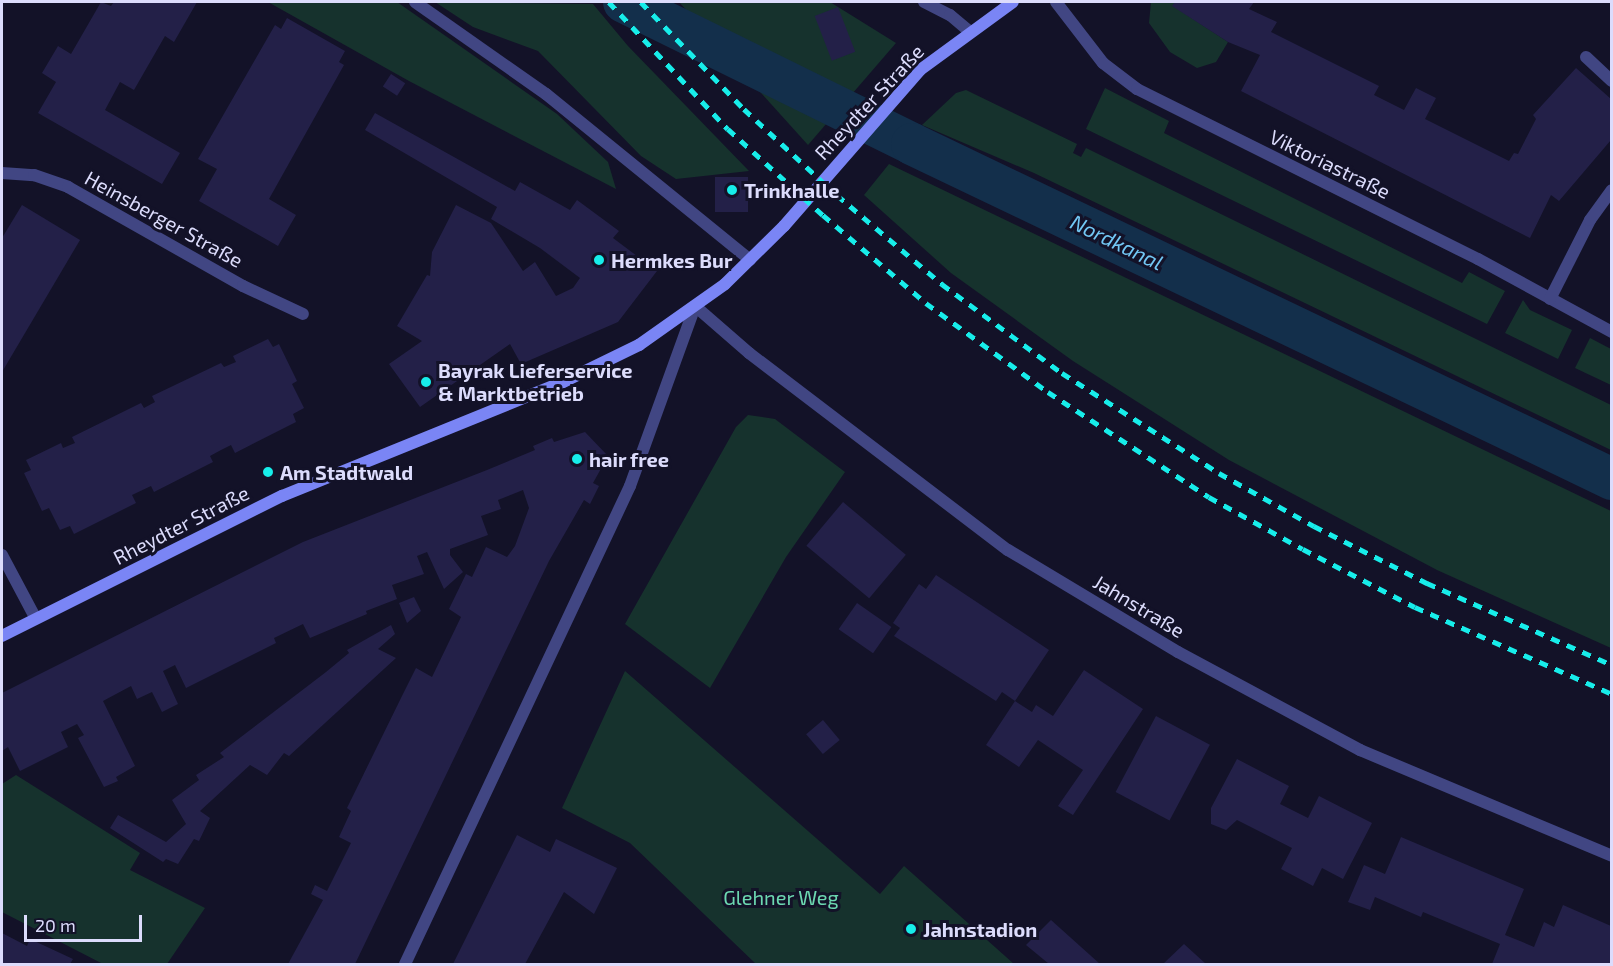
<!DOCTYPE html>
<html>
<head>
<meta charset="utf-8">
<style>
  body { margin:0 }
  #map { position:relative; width:1613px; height:966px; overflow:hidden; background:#131228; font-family:"Exo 2",sans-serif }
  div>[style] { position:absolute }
  .green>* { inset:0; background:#16322d }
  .canal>* { height:42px; margin:-21px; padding:0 21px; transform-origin:21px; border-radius:21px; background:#132f4b }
  .building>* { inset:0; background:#232048; transform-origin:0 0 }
  .service>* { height:12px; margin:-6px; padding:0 6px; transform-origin:6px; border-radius:6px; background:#414683 }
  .minor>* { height:12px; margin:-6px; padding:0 6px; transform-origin:6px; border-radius:6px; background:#414683 }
  .secondary>* { height:12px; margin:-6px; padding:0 6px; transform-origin:6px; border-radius:6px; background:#7a85f5 }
  .rail>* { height:4.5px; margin-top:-2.25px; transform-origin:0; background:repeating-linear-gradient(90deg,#17edea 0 9px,transparent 0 17px) }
  .dots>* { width:16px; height:16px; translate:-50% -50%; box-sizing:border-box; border:3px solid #131228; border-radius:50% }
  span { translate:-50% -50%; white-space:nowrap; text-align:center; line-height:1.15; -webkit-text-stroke:6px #131228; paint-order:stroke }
  .street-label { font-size:20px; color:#dcdcfc }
  .poi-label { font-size:20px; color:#dcdcfc; font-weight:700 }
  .left { translate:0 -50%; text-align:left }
  .park-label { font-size:20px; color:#6cd8b1 }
  .water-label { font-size:21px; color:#72c7f4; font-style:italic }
  .frame { position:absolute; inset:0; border:3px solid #dcdcfc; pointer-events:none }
  .scale { position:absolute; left:24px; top:915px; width:118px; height:27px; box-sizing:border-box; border:3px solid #dcdcfc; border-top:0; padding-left:8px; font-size:18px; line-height:21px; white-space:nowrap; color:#dcdcfc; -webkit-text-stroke:4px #131228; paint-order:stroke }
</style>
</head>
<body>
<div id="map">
  <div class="green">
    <i style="clip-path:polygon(268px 2px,397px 2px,557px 114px,608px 162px,616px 189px,409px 81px)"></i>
    <i style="clip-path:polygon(435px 2px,593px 4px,628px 46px,749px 171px,676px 179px,641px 156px,538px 51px,473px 27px)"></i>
    <i style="clip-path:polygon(679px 2px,830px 2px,896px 43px,808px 145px)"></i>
    <i style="clip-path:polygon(1151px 2px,1175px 2px,1173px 6px,1228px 42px,1216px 62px,1197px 68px,1170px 52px,1149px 23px)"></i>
    <i style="clip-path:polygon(1105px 88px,1169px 121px,1164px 133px,1462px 283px,1469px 272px,1505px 291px,1487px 324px,1086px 129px)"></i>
    <i style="clip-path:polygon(966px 90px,1077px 144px,1073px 153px,1081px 157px,1086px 148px,1611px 405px,1611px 450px,1034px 173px,922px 125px,956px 93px)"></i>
    <i style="clip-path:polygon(889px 164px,1611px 511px,1611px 648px,1437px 570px,1229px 460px,1073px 361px,951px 273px,864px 195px)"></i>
    <i style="clip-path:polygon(1523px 300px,1530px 310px,1572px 330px,1558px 359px,1505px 333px)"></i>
    <i style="clip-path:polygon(1590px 338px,1611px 349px,1611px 385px,1575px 368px)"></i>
    <i style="clip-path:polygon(748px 415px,775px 419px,845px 472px,786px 557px,710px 688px,625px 624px,736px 427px)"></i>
    <i style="clip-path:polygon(625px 671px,880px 894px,904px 866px,1014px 964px,756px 964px,630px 843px,562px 808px)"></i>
    <i style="clip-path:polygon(16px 775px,140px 853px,130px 870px,205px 908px,167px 964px,103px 964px,2px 912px,2px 784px)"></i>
  </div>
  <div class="canal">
    <i style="left:624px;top:2px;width:321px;rotate:26.2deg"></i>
    <i style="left:912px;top:144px;width:776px;rotate:25.57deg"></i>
  </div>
  <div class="building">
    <i style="clip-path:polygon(101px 2px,111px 6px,114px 2px,197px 2px,174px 42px,165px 36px,134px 90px,120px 82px,105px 110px,180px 153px,162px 184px,38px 113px,56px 82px,42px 73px,58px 46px,71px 54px)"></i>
    <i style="clip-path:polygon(1175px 2px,1254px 2px,1249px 9px,1277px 22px,1271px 32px,1379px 86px,1374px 95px,1404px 110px,1416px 88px,1436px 98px,1425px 119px,1509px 161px,1514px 153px,1518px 154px,1536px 119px,1533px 115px,1576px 68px,1611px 99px,1611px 140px,1559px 201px,1551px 195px,1530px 238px,1241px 91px,1260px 55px,1228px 42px,1172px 6px)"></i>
    <i style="left:838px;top:7px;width:48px;height:25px;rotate:69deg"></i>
    <i style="clip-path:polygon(287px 18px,345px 51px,339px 62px,344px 65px,269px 199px,296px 215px,278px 246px,199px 201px,217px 169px,198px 159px,275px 25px,281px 29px)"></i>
    <i style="left:391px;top:74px;width:17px;height:15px;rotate:33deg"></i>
    <i style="clip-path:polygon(375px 113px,515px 191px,520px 182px,570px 210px,577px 200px,619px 231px,613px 238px,657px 271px,618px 322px,521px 364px,510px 344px,420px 407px,389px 364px,422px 341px,397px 326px,427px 275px,430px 276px,432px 252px,456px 205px,491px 223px,523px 271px,535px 262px,556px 296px,573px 288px,580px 278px,540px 248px,491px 219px,497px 207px,365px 130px)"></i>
    <i style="left:715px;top:177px;width:33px;height:35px"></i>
    <i style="clip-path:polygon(22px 205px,80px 240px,2px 372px,2px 238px)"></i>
    <i style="clip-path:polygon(268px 339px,273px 347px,279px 344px,297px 381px,292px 384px,304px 408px,293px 414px,296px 422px,235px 453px,231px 445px,221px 450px,210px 456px,213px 462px,154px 492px,151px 486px,132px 495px,136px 503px,74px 534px,70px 526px,60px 530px,49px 508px,42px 511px,24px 473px,31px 470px,26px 460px,61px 443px,63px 448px,75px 443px,72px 437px,141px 403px,144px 408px,155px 402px,152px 396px,221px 363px,224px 367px,236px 362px,233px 356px)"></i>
    <i style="clip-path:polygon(585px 432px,608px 456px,593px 483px,599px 486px,590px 504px,584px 500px,549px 561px,355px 964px,288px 964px,323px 900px,311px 894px,315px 885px,327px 891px,351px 843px,339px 837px,351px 811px,347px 808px,401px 698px,416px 668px,432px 677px,461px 617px,449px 609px,466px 574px,472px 577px,486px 547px,507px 557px,515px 546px,529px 508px,523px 490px,498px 500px,501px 509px,481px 516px,488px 535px,450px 549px,450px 555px,463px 572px,444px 589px,427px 552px,417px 556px,424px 574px,392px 585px,397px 599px,366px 611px,367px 614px,310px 638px,303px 624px,274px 638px,276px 643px,186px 688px,175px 665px,163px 671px,178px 704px,162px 712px,152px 692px,137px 699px,131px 686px,103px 701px,135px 766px,116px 777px,118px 781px,104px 787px,78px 738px,84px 735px,77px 724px,61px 732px,68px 747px,20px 771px,8px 747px,2px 751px,2px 693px,303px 542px,487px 470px,535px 450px,533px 446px,552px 438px,554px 442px)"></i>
    <i style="left:843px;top:502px;width:82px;height:57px;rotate:40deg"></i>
    <i style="clip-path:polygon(936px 575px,1049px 650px,1015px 701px,1032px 712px,1036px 705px,1053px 716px,1084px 670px,1143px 709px,1073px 815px,1058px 806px,1083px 770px,1038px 740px,1019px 767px,986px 745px,1015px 701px,1002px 692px,996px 701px,894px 636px,900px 628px,893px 623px,919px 584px,926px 589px)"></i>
    <i style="clip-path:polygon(414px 597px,421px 611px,407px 623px,399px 603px)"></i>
    <i style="left:857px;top:603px;width:42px;height:32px;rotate:35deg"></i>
    <i style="clip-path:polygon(391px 625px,395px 634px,378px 649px,396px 658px,289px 756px,284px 753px,267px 775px,250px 765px,200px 811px,210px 818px,199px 841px,194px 839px,178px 864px,166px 859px,163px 862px,110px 828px,118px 815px,166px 842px,186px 824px,172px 800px,199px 780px,196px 775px,224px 757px,220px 753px,326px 672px,349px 653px,347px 650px)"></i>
    <i style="left:1156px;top:716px;width:61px;height:86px;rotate:28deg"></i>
    <i style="left:823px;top:720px;width:26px;height:22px;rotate:50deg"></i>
    <i style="clip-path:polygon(1237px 759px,1289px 786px,1280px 804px,1308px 818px,1319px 796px,1372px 823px,1343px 879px,1322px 868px,1313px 886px,1281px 869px,1292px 848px,1237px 820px,1226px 830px,1211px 824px,1211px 808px)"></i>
    <i style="clip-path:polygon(517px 835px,550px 852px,556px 839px,617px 868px,594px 914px,564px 892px,525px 964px,453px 964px)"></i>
    <i style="clip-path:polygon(1401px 837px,1524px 889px,1505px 935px,1520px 941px,1534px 947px,1544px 922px,1554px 927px,1563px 905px,1611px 926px,1611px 964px,1492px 964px,1500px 944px,1423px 912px,1421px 917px,1375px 897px,1370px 910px,1348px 902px,1364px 865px,1385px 874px)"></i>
    <i style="clip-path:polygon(1051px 920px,1100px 964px,1049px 964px,1026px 945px)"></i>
    <i style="clip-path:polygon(2px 933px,27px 946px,30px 939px,73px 959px,70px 964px,2px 964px)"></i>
    <i style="clip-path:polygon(1184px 944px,1206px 964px,1163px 964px)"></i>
  </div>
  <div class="service">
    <i style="left:415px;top:2px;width:160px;rotate:35.1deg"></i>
    <i style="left:546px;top:94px;width:263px;rotate:39.1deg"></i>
    <i style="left:1586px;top:57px;width:35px;rotate:43deg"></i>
  </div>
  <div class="minor">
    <i style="left:924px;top:2px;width:29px;rotate:27deg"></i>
    <i style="left:950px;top:15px;width:25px;rotate:40deg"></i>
    <i style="left:1056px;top:2px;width:77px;rotate:52.4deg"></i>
    <i style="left:1103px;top:63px;width:43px;rotate:37.4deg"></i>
    <i style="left:1137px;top:89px;width:381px;rotate:26.5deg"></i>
    <i style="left:1478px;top:259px;width:153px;rotate:28.6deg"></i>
    <i style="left:2px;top:173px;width:32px;rotate:4deg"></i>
    <i style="left:34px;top:175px;width:36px;rotate:19deg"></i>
    <i style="left:68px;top:187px;width:201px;rotate:29.5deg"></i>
    <i style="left:243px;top:286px;width:66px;rotate:25deg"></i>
    <i style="left:1550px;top:299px;width:89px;rotate:-63.1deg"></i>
    <i style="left:1590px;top:220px;width:37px;rotate:-54deg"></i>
    <i style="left:2px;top:555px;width:72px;rotate:62deg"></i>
    <i style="left:405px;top:964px;width:528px;rotate:-64.79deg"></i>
    <i style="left:630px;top:486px;width:191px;rotate:-70.1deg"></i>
    <i style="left:695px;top:306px;width:72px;rotate:41deg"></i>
    <i style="left:749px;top:353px;width:325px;rotate:37.3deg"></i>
    <i style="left:1008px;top:550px;width:198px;rotate:31deg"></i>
    <i style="left:1178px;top:652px;width:207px;rotate:28.3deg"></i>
    <i style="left:1360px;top:750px;width:273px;rotate:22.8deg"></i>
  </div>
  <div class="secondary">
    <i style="left:2px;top:636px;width:313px;rotate:-26.6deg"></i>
    <i style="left:282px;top:496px;width:303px;rotate:-22.1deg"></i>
    <i style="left:563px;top:382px;width:85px;rotate:-26deg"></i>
    <i style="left:639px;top:345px;width:105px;rotate:-35.3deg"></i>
    <i style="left:725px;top:284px;width:83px;rotate:-44.5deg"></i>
    <i style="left:784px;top:226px;width:207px;rotate:-48.9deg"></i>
    <i style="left:920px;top:70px;width:115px;rotate:-36.2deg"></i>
  </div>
  <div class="rail">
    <i style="left:609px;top:2px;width:174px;rotate:46.9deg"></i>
    <i style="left:728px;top:129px;width:128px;rotate:42.2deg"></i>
    <i style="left:823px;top:215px;width:135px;rotate:40.5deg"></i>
    <i style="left:926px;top:303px;width:151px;rotate:36.1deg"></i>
    <i style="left:1048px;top:392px;width:192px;rotate:33.1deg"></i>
    <i style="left:1209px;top:497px;width:107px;rotate:29deg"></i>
    <i style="left:1303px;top:549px;width:126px;rotate:27.4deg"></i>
    <i style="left:1415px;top:607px;width:215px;rotate:23.8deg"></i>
    <i style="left:641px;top:2px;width:149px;rotate:46.1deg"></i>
    <i style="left:744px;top:109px;width:127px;rotate:42.8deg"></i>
    <i style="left:837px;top:195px;width:138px;rotate:40.3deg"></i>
    <i style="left:942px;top:284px;width:149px;rotate:36.6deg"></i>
    <i style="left:1062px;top:373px;width:186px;rotate:32.5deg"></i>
    <i style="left:1219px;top:473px;width:109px;rotate:29.2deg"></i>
    <i style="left:1314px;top:526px;width:127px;rotate:26.8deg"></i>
    <i style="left:1427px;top:583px;width:202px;rotate:23.9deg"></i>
  </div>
  <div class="dots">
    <i style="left:732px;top:190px;background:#17edea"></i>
    <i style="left:599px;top:260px;background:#17edea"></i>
    <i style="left:426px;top:382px;background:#17edea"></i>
    <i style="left:577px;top:459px;background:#17edea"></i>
    <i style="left:268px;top:472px;background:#17edea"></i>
    <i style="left:911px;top:929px;background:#17edea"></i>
  </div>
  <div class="street-label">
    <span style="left:869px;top:102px;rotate:-47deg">Rheydter Straße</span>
    <span style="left:1330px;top:164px;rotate:26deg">Viktoriastraße</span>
    <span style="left:164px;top:219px;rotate:29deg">Heinsberger Straße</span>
    <span style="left:181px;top:525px;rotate:-27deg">Rheydter Straße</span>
    <span style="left:1139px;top:606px;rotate:31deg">Jahnstraße</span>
  </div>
  <div class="poi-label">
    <span class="left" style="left:744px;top:190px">Trinkhalle</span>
    <span class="left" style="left:611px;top:260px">Hermkes Bur</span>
    <span class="left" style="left:438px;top:382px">Bayrak Lieferservice<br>&amp; Marktbetrieb</span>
    <span class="left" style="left:589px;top:459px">hair free</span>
    <span class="left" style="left:280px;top:472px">Am Stadtwald</span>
    <span class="left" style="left:923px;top:929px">Jahnstadion</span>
  </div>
  <div class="park-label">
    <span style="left:781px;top:897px">Glehner Weg</span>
  </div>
  <div class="water-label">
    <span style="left:1117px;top:242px;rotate:26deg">Nordkanal</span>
  </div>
  <div class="frame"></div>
  <div class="scale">20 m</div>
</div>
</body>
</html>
